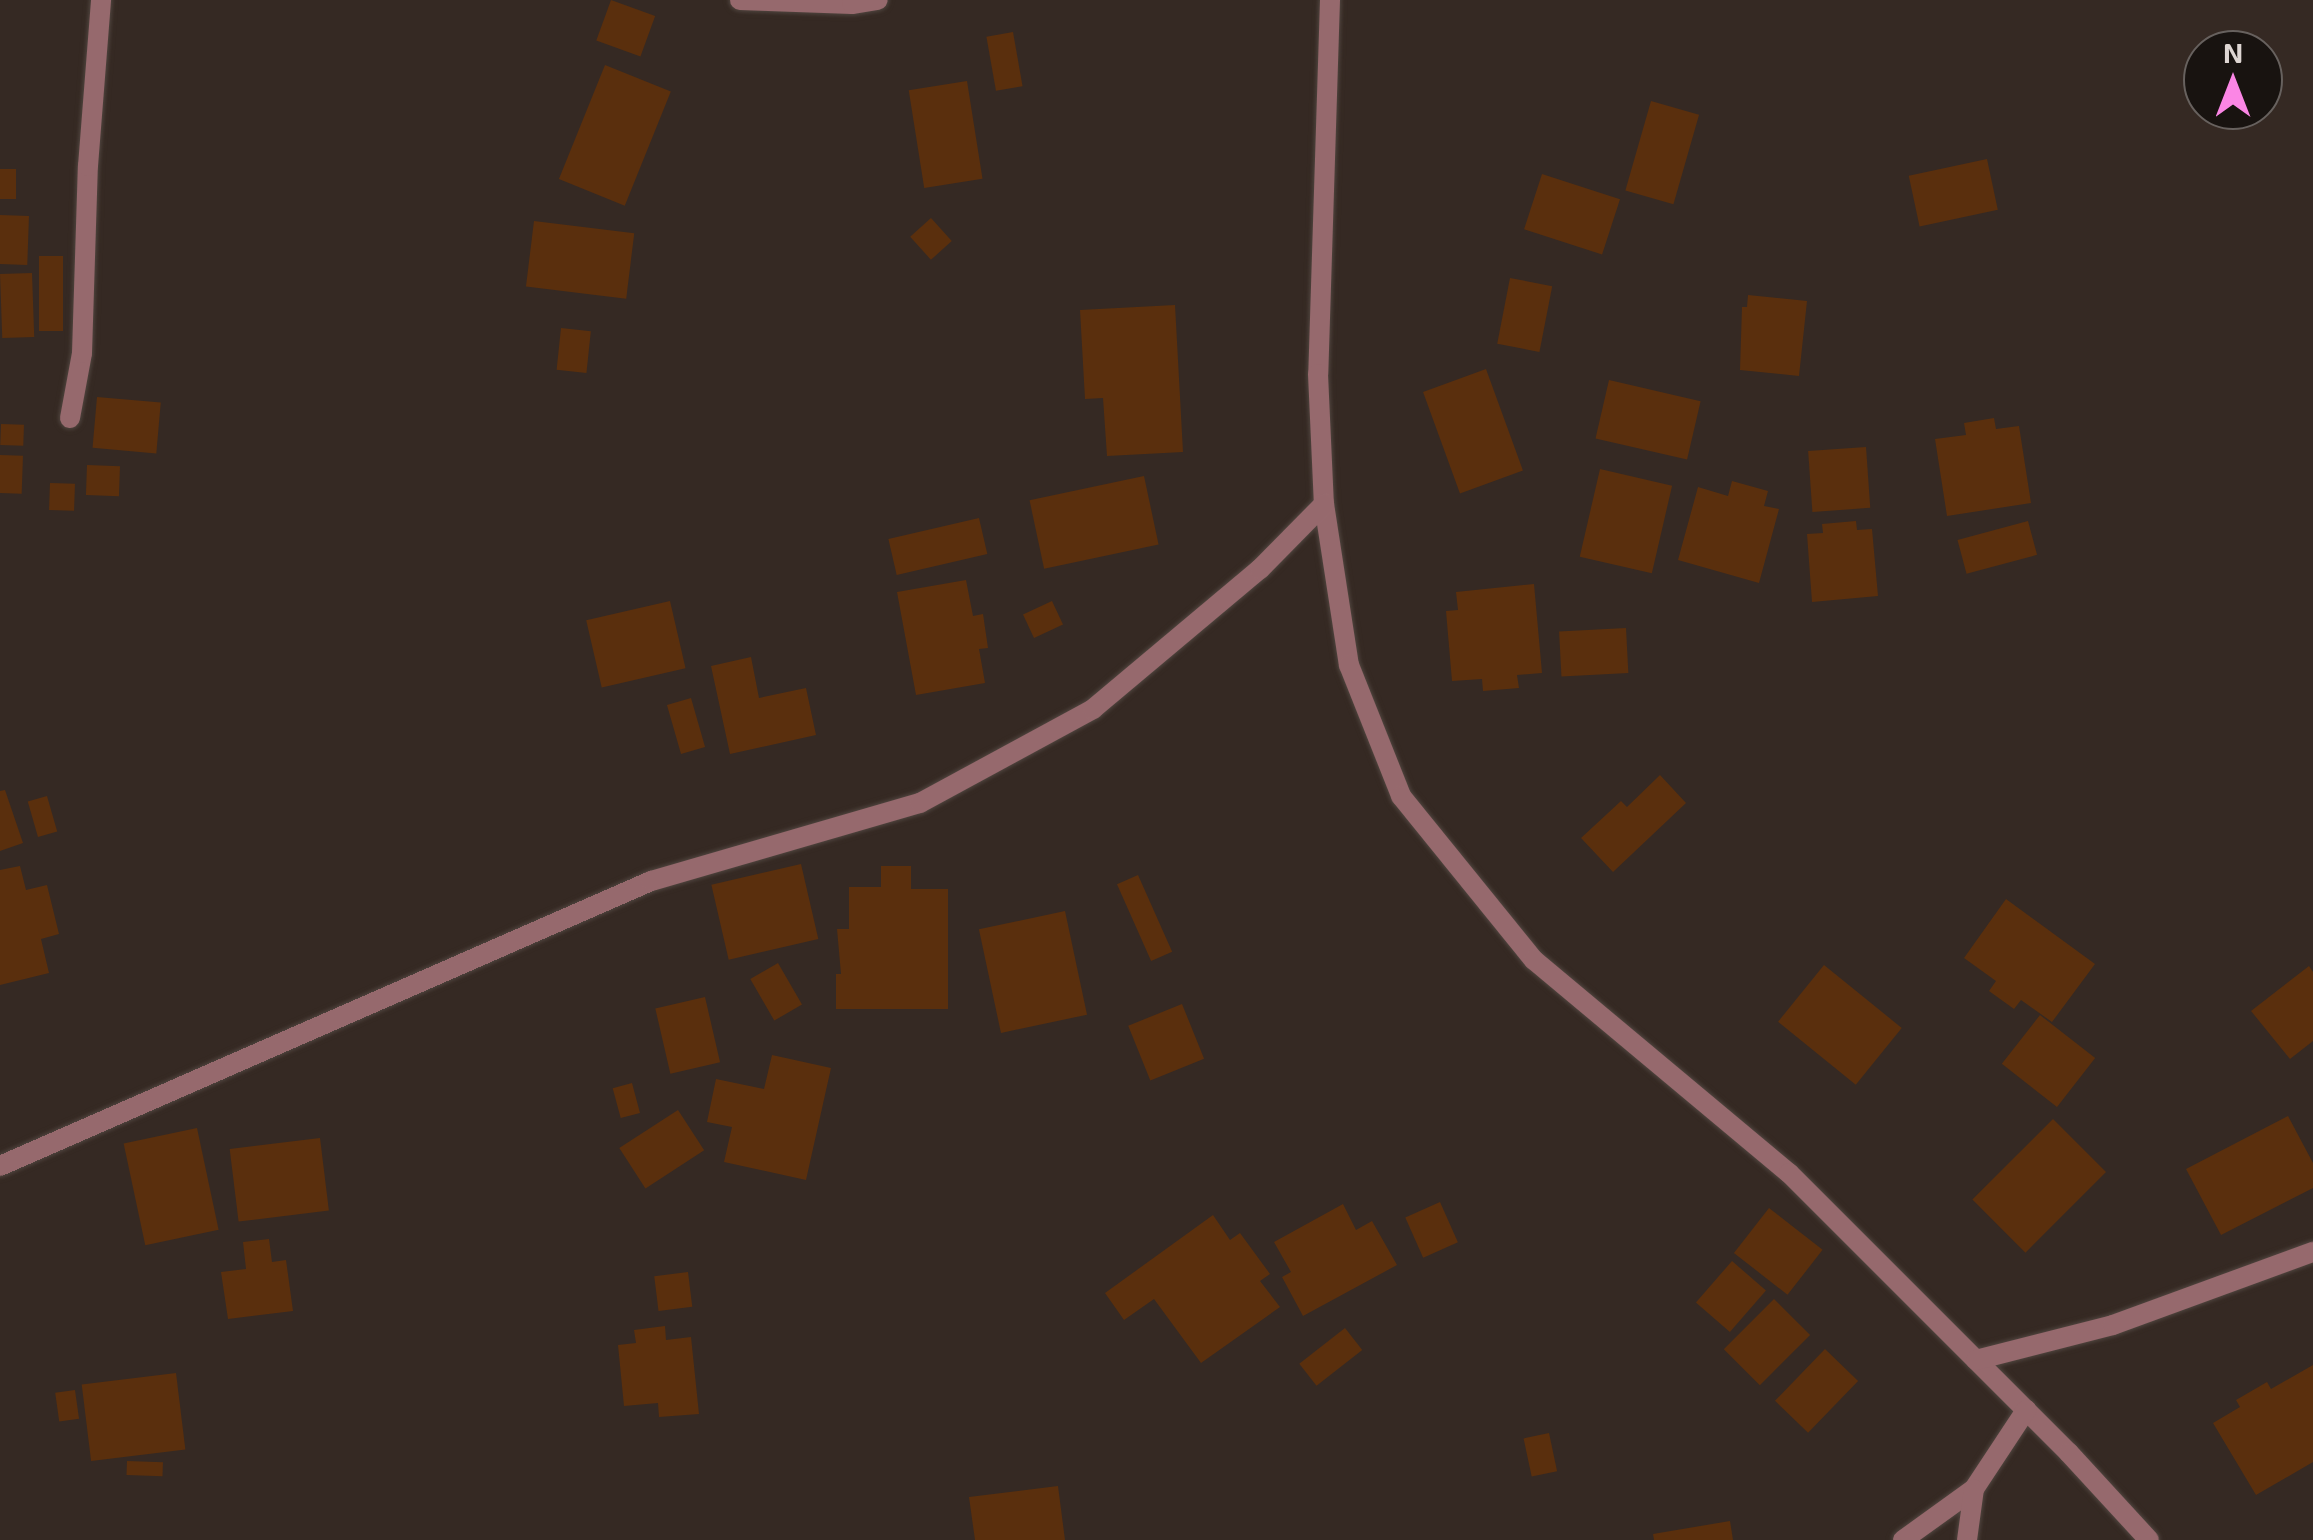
<!DOCTYPE html>
<html>
<head>
<meta charset="utf-8">
<style>
  body { margin:0 }
  #map { position:relative; width:2313px; height:1540px; overflow:hidden; background:#352923; font-family:"Exo 2",sans-serif }
  div>[style] { position:absolute }
  .building>* { inset:0; background:#5a2f0d; transform-origin:0 0 }
  .roads { filter:drop-shadow(0 0 2px #50453f) drop-shadow(0 0 2px #50453f) }
  .street>* { height:20px; margin:-10px; padding:0 10px; transform-origin:10px; border-radius:10px; background:#96696d }
  span { translate:-50% -50%; white-space:nowrap; text-align:center; line-height:1.15; -webkit-text-stroke:9px #181310; paint-order:stroke }
  .north { position:absolute; left:2183px; top:30px; width:100px; height:100px; box-sizing:border-box; background:#181310; border:2px solid #67615e; border-radius:50%; rotate:0deg; font-size:28px; font-weight:700; line-height:40px; text-align:center; color:#ded6d3 }
  .north::after { content:''; display:block; margin:auto; width:35px; height:45px; background:#fb86e5; clip-path:polygon(50% 0,100% 100%,50% 72%,0 100%) }
</style>
</head>
<body>
<div id="map">
  <div class="building">
    <i style="left:611px;top:0;width:47px;height:43px;rotate:20deg"></i>
    <i style="left:1013px;top:32px;width:55px;height:27px;rotate:80deg"></i>
    <i style="left:605px;top:65px;width:71px;height:123px;rotate:22deg"></i>
    <i style="left:967px;top:81px;width:99px;height:59px;rotate:81deg"></i>
    <i style="left:1651px;top:101px;width:50px;height:93px;rotate:16deg"></i>
    <i style="left:1987px;top:159px;width:52px;height:80px;rotate:78deg"></i>
    <i style="left:0;top:169px;width:16px;height:30px"></i>
    <i style="left:1542px;top:174px;width:82px;height:58px;rotate:18deg"></i>
    <i style="left:0;top:215px;width:29px;height:49px;rotate:2deg"></i>
    <i style="left:931px;top:218px;width:31px;height:28px;rotate:48deg"></i>
    <i style="left:534px;top:221px;width:101px;height:66px;rotate:7deg"></i>
    <i style="left:39px;top:256px;width:24px;height:75px"></i>
    <i style="left:32px;top:273px;width:64px;height:32px;rotate:88deg"></i>
    <i style="left:1510px;top:278px;width:43px;height:67px;rotate:11deg"></i>
    <i style="clip-path:polygon(1748px 295px,1807px 301px,1799px 376px,1740px 370px,1742px 307px,1747px 307px)"></i>
    <i style="clip-path:polygon(1175px 305px,1183px 452px,1107px 456px,1103px 398px,1085px 399px,1080px 310px)"></i>
    <i style="left:561px;top:328px;width:30px;height:42px;rotate:6deg"></i>
    <i style="left:1486px;top:369px;width:108px;height:67px;rotate:70deg"></i>
    <i style="left:1609px;top:380px;width:94px;height:60px;rotate:13deg"></i>
    <i style="left:97px;top:397px;width:64px;height:51px;rotate:5deg"></i>
    <i style="clip-path:polygon(1994px 418px,1996px 429px,2019px 426px,2031px 503px,1947px 516px,1935px 439px,1966px 435px,1964px 423px)"></i>
    <i style="left:1px;top:424px;width:23px;height:21px;rotate:2deg"></i>
    <i style="left:1866px;top:447px;width:61px;height:58px;rotate:86deg"></i>
    <i style="left:0;top:455px;width:23px;height:38px;rotate:2deg"></i>
    <i style="left:87px;top:465px;width:33px;height:30px;rotate:2deg"></i>
    <i style="left:1600px;top:469px;width:74px;height:90px;rotate:13deg"></i>
    <i style="left:1144px;top:476px;width:70px;height:117px;rotate:78deg"></i>
    <i style="clip-path:polygon(1732px 481px,1768px 491px,1764px 506px,1779px 509px,1759px 583px,1678px 560px,1698px 487px,1728px 496px)"></i>
    <i style="left:50px;top:483px;width:25px;height:27px;rotate:2deg"></i>
    <i style="left:979px;top:518px;width:37px;height:93px;rotate:77deg"></i>
    <i style="clip-path:polygon(1856px 521px,1857px 530px,1872px 529px,1878px 596px,1812px 602px,1807px 534px,1823px 533px,1822px 524px)"></i>
    <i style="left:2028px;top:521px;width:35px;height:73px;rotate:75deg"></i>
    <i style="clip-path:polygon(966px 580px,973px 616px,983px 614px,988px 648px,979px 649px,985px 683px,916px 695px,897px 592px)"></i>
    <i style="clip-path:polygon(1534px 584px,1542px 673px,1517px 675px,1519px 688px,1483px 691px,1482px 679px,1452px 681px,1446px 611px,1458px 610px,1456px 592px)"></i>
    <i style="left:670px;top:601px;width:69px;height:86px;rotate:77deg"></i>
    <i style="left:1052px;top:601px;width:26px;height:32px;rotate:65deg"></i>
    <i style="left:1626px;top:628px;width:45px;height:67px;rotate:87deg"></i>
    <i style="clip-path:polygon(751px 657px,759px 698px,806px 688px,816px 735px,730px 754px,711px 666px)"></i>
    <i style="left:691px;top:698px;width:51px;height:25px;rotate:74deg"></i>
    <i style="clip-path:polygon(1660px 775px,1686px 803px,1613px 872px,1581px 838px,1621px 801px,1627px 807px)"></i>
    <i style="clip-path:polygon(5px 790px,23px 843px,0 851px,0 791px)"></i>
    <i style="left:47px;top:796px;width:37px;height:20px;rotate:74deg"></i>
    <i style="left:801px;top:864px;width:77px;height:92px;rotate:77deg"></i>
    <i style="clip-path:polygon(20px 866px,26px 890px,47px 885px,59px 934px,41px 939px,49px 973px,0 985px,0 870px)"></i>
    <i style="clip-path:polygon(881px 866px,911px 866px,911px 889px,948px 889px,948px 1009px,836px 1009px,836px 974px,841px 974px,837px 929px,849px 929px,849px 887px,881px 887px)"></i>
    <i style="left:1138px;top:875px;width:84px;height:23px;rotate:66deg"></i>
    <i style="clip-path:polygon(2006px 899px,2095px 964px,2052px 1022px,2021px 1000px,2014px 1009px,1989px 991px,1996px 981px,1964px 958px)"></i>
    <i style="left:1065px;top:911px;width:106px;height:88px;rotate:78deg"></i>
    <i style="left:778px;top:963px;width:48px;height:32px;rotate:60deg"></i>
    <i style="left:1824px;top:965px;width:100px;height:73px;rotate:39deg"></i>
    <i style="clip-path:polygon(2309px 966px,2313px 972px,2313px 1041px,2290px 1059px,2251px 1011px)"></i>
    <i style="left:705px;top:997px;width:67px;height:51px;rotate:77deg"></i>
    <i style="left:1182px;top:1004px;width:59px;height:58px;rotate:68deg"></i>
    <i style="left:2040px;top:1015px;width:70px;height:62px;rotate:38deg"></i>
    <i style="clip-path:polygon(772px 1055px,831px 1068px,806px 1180px,724px 1162px,732px 1127px,707px 1122px,716px 1079px,764px 1089px)"></i>
    <i style="left:632px;top:1083px;width:31px;height:20px;rotate:75deg"></i>
    <i style="left:678px;top:1110px;width:48px;height:70px;rotate:57deg"></i>
    <i style="clip-path:polygon(2288px 1116px,2313px 1163px,2313px 1188px,2221px 1235px,2186px 1169px)"></i>
    <i style="left:2053px;top:1119px;width:75px;height:114px;rotate:45deg"></i>
    <i style="left:197px;top:1128px;width:104px;height:75px;rotate:78deg"></i>
    <i style="left:320px;top:1138px;width:73px;height:91px;rotate:83deg"></i>
    <i style="left:1440px;top:1202px;width:44px;height:38px;rotate:66deg"></i>
    <i style="clip-path:polygon(1343px 1204px,1356px 1230px,1372px 1221px,1397px 1265px,1303px 1316px,1282px 1277px,1291px 1272px,1274px 1242px)"></i>
    <i style="left:1769px;top:1208px;width:68px;height:57px;rotate:38deg"></i>
    <i style="clip-path:polygon(1213px 1215px,1230px 1240px,1240px 1233px,1270px 1274px,1260px 1281px,1280px 1307px,1201px 1363px,1154px 1299px,1124px 1320px,1105px 1293px)"></i>
    <i style="clip-path:polygon(269px 1239px,272px 1262px,286px 1260px,293px 1311px,228px 1319px,221px 1272px,246px 1269px,243px 1242px)"></i>
    <i style="left:1732px;top:1261px;width:45px;height:55px;rotate:41deg"></i>
    <i style="left:688px;top:1272px;width:35px;height:34px;rotate:83deg"></i>
    <i style="left:1774px;top:1299px;width:51px;height:71px;rotate:45deg"></i>
    <i style="clip-path:polygon(665px 1326px,666px 1340px,691px 1337px,699px 1414px,659px 1417px,658px 1403px,624px 1406px,618px 1345px,636px 1343px,634px 1330px)"></i>
    <i style="left:1345px;top:1328px;width:28px;height:58px;rotate:52deg"></i>
    <i style="left:1825px;top:1349px;width:46px;height:72px;rotate:44deg"></i>
    <i style="clip-path:polygon(2313px 1365px,2313px 1462px,2256px 1495px,2213px 1423px,2240px 1407px,2236px 1400px,2267px 1382px,2271px 1389px)"></i>
    <i style="left:176px;top:1373px;width:77px;height:95px;rotate:83deg"></i>
    <i style="left:75px;top:1390px;width:29px;height:20px;rotate:82deg"></i>
    <i style="left:1549px;top:1433px;width:39px;height:26px;rotate:78deg"></i>
    <i style="left:127px;top:1461px;width:36px;height:14px;rotate:2deg"></i>
    <i style="clip-path:polygon(1058px 1486px,1065px 1540px,975px 1540px,969px 1497px)"></i>
    <i style="clip-path:polygon(1730px 1521px,1733px 1540px,1654px 1540px,1653px 1534px)"></i>
  </div>
  <div class="roads">
    <div class="street">
      <i style="left:740px;top:0;width:112px;rotate:2deg"></i>
      <i style="left:852px;top:4px;width:26px;rotate:-9deg"></i>
      <i style="left:1330px;top:0;width:374px;rotate:91.8deg"></i>
      <i style="left:1318px;top:374px;width:130px;rotate:87.4deg"></i>
      <i style="left:1324px;top:504px;width:163px;rotate:81.2deg"></i>
      <i style="left:1349px;top:665px;width:141px;rotate:68.3deg"></i>
      <i style="left:1401px;top:796px;width:211px;rotate:51deg"></i>
      <i style="left:1534px;top:960px;width:332px;rotate:39.9deg"></i>
      <i style="left:1789px;top:1173px;width:396px;rotate:45deg"></i>
      <i style="left:2069px;top:1453px;width:118px;rotate:47.4deg"></i>
      <i style="left:70px;top:418px;width:66px;rotate:-79.5deg"></i>
      <i style="left:82px;top:353px;width:187px;rotate:-88.2deg"></i>
      <i style="left:88px;top:166px;width:167px;rotate:-85.5deg"></i>
      <i style="left:0;top:1166px;width:711px;rotate:-23.64deg"></i>
      <i style="left:651px;top:881px;width:280px;rotate:-16.2deg"></i>
      <i style="left:920px;top:803px;width:197px;rotate:-28.5deg"></i>
      <i style="left:1093px;top:709px;width:218px;rotate:-40deg"></i>
      <i style="left:1260px;top:569px;width:91px;rotate:-45.4deg"></i>
      <i style="left:1976px;top:1360px;width:141px;rotate:-14.3deg"></i>
      <i style="left:2113px;top:1325px;width:213px;rotate:-20.1deg"></i>
      <i style="left:1903px;top:1540px;width:87px;rotate:-35.7deg"></i>
      <i style="left:1974px;top:1489px;width:95px;rotate:-56.6deg"></i>
      <i style="left:1967px;top:1540px;width:51px;rotate:-82.2deg"></i>
    </div>
  </div>
  <div class="north">N</div>
</div>
</body>
</html>
